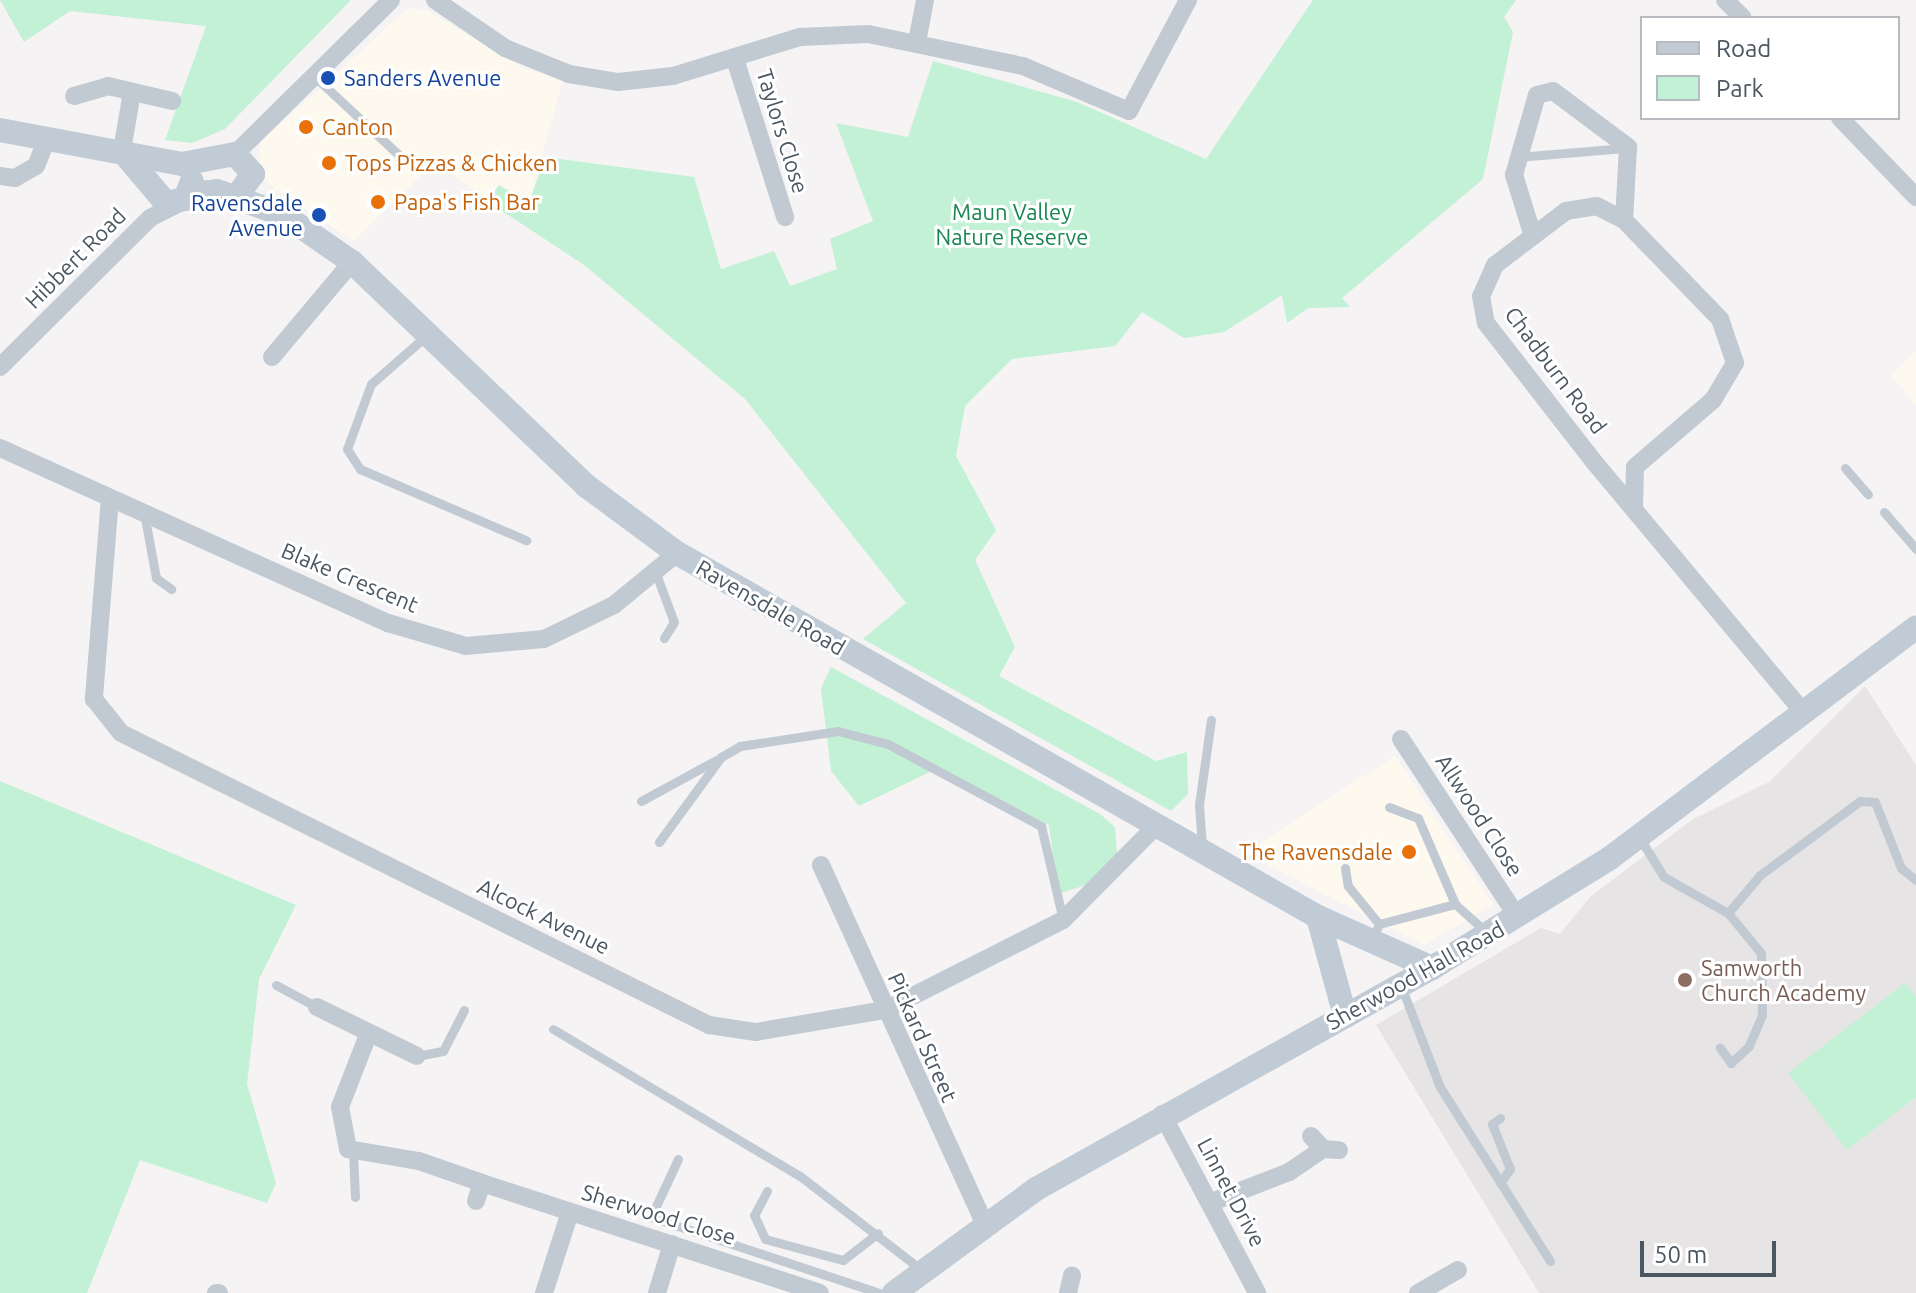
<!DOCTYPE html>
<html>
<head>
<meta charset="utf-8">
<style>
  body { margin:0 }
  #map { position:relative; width:1916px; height:1293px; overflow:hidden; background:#f5f3f3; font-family:Ubuntu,sans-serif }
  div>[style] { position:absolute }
  .commercial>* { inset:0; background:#fdf9ef }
  .education>* { inset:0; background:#e6e4e5 }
  .green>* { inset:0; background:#c3f1d5 }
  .service>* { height:9px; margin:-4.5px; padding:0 4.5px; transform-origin:4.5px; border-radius:4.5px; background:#c1cad2 }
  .minor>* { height:18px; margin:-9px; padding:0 9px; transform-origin:9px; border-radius:9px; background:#c1cad2 }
  .secondary>* { height:24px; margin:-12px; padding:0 12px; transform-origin:12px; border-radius:12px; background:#c1cbd6 }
  .dots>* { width:22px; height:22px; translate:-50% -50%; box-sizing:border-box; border:4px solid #fff; border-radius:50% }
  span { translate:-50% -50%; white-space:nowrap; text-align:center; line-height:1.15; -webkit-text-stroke:6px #fff; paint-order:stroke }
  .transit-label { font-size:22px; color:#164399 }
  .left { translate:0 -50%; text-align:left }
  .right { translate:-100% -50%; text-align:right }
  .food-label { font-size:22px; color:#c56008 }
  .street-label { font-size:22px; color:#4a5661 }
  .park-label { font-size:22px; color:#17864f }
  .education-label { font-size:22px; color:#785e54 }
  .legend { position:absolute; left:1640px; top:16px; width:260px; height:104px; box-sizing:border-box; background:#fff; border:2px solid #b7bbc0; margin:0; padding:10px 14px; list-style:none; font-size:24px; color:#4a5661 }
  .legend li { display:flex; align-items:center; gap:16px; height:40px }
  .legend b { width:40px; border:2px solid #b7bbc0 }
  .scale { position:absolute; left:1640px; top:1241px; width:136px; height:36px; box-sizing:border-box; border:4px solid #4a5661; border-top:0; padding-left:10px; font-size:24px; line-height:28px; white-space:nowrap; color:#4a5661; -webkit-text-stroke:6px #fff; paint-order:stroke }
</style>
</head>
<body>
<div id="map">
  <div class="commercial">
    <i style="clip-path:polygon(408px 8px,429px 11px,523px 68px,563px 80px,529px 203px,499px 185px,487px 201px,436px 160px,354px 241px,273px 188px,260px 172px,260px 143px)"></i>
    <i style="clip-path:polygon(1916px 351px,1916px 405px,1891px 375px)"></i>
    <i style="clip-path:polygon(1395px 756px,1493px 904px,1424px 945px,1244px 853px)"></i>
  </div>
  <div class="education">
    <i style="clip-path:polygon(1865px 686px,1916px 765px,1916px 1293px,1539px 1293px,1376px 1025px,1541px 928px,1560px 934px,1590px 897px,1693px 819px,1769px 782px)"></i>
  </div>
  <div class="green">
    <i style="clip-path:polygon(0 0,351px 0,225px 129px,192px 143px,165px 140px,206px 26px,70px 11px,24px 42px)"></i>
    <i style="clip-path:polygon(1313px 0,1516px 0,1504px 17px,1513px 32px,1483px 179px,1342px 298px,1350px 307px,1308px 308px,1287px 323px,1282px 295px,1224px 332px,1184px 338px,1142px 312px,1115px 346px,1012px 359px,965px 406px,956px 456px,996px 530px,975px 560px,1015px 647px,999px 676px,1156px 761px,1187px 752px,1188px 794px,1171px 811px,863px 639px,906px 603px,745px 399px,584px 265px,487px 201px,499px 185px,529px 203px,545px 157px,694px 177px,721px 269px,774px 251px,790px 286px,837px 269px,830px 239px,873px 221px,836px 123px,908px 137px,933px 61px,1077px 102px,1206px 159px)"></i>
    <i style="clip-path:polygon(831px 667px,1100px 814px,1115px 827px,1117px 854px,1086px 885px,1058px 894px,1049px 825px,936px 769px,859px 806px,831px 771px,821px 688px)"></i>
    <i style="clip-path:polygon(0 781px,296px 905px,259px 979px,247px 1084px,276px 1183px,267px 1203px,140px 1160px,87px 1293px,0 1293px)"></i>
    <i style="clip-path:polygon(1905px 983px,1916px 997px,1916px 1097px,1847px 1150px,1788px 1073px)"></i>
  </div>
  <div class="service">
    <i style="left:313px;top:75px;width:119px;rotate:43deg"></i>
    <i style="left:1517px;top:157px;width:108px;rotate:-4.8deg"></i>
    <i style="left:427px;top:335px;width:74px;rotate:138.8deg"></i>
    <i style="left:371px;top:384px;width:69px;rotate:110.3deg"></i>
    <i style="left:347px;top:449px;width:24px;rotate:57deg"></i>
    <i style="left:360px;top:469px;width:181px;rotate:23.2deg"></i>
    <i style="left:1845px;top:468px;width:35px;rotate:49deg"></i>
    <i style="left:1884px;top:512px;width:49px;rotate:49.1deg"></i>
    <i style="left:144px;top:513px;width:66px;rotate:79.5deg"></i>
    <i style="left:156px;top:578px;width:19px;rotate:36deg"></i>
    <i style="left:655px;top:571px;width:54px;rotate:69.6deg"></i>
    <i style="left:674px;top:622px;width:19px;rotate:122deg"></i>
    <i style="left:641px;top:801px;width:88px;rotate:-28.6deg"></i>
    <i style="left:1389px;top:807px;width:31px;rotate:21deg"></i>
    <i style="left:1418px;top:818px;width:94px;rotate:66.7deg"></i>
    <i style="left:1455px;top:904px;width:40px;rotate:42deg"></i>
    <i style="left:1639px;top:837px;width:47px;rotate:58deg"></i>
    <i style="left:1664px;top:877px;width:73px;rotate:29.4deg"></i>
    <i style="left:1728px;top:913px;width:52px;rotate:50.5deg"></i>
    <i style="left:1761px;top:953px;width:62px;rotate:89.1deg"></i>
    <i style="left:1762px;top:1015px;width:34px;rotate:113deg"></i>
    <i style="left:1749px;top:1046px;width:25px;rotate:137deg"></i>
    <i style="left:1731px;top:1063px;width:19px;rotate:-126deg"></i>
    <i style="left:659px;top:842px;width:105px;rotate:-53.9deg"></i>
    <i style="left:721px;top:757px;width:22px;rotate:-30deg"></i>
    <i style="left:740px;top:746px;width:99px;rotate:-8.7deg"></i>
    <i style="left:838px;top:731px;width:52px;rotate:14.6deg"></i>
    <i style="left:888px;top:744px;width:174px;rotate:28.2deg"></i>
    <i style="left:1041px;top:826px;width:97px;rotate:76.8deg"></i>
    <i style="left:1202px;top:846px;width:41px;rotate:-94.2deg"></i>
    <i style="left:1199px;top:805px;width:86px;rotate:-82deg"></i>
    <i style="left:1345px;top:868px;width:18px;rotate:81deg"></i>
    <i style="left:1348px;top:886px;width:49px;rotate:50.8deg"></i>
    <i style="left:1728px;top:913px;width:50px;rotate:-49.9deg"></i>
    <i style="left:1760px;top:875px;width:124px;rotate:-36.5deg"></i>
    <i style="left:1860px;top:801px;width:15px;rotate:4deg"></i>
    <i style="left:1875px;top:802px;width:71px;rotate:68.5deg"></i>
    <i style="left:1901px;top:868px;width:19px;rotate:39deg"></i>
    <i style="left:1371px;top:940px;width:18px;rotate:-63deg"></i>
    <i style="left:1379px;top:924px;width:79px;rotate:-14.7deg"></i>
    <i style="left:276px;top:985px;width:47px;rotate:28.2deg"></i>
    <i style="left:1401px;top:986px;width:108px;rotate:68.9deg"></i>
    <i style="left:1440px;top:1087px;width:206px;rotate:57.7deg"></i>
    <i style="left:553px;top:1029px;width:287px;rotate:30.8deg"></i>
    <i style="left:800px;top:1176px;width:155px;rotate:37.7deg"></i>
    <i style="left:417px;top:1056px;width:26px;rotate:-11deg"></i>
    <i style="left:443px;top:1051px;width:46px;rotate:-62.9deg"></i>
    <i style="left:1500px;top:1118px;width:10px;rotate:143deg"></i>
    <i style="left:1492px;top:1124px;width:48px;rotate:68.2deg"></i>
    <i style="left:1510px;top:1169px;width:17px;rotate:126deg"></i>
    <i style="left:353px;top:1153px;width:44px;rotate:87.4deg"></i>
    <i style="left:678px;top:1159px;width:64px;rotate:115deg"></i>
    <i style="left:651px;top:1217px;width:240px;rotate:18.4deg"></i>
    <i style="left:767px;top:1191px;width:27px;rotate:118deg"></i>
    <i style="left:754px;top:1215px;width:26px;rotate:65deg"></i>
    <i style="left:765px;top:1239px;width:81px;rotate:15.1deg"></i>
    <i style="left:843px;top:1260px;width:44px;rotate:-37.6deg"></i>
  </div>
  <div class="minor">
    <i style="left:435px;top:0;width:85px;rotate:34.4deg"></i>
    <i style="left:505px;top:48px;width:69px;rotate:22.1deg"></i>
    <i style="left:569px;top:74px;width:50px;rotate:9.3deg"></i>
    <i style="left:618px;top:82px;width:55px;rotate:-6.2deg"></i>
    <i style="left:673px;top:76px;width:133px;rotate:-17.1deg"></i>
    <i style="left:800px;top:37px;width:68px;rotate:-2.5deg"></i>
    <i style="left:868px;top:34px;width:158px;rotate:11.7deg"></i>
    <i style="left:1023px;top:66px;width:115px;rotate:23deg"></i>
    <i style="left:1129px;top:111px;width:126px;rotate:-62deg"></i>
    <i style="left:1725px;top:0;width:25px;rotate:45deg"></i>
    <i style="left:917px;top:42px;width:43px;rotate:-79.2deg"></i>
    <i style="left:735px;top:59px;width:166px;rotate:72.4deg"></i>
    <i style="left:74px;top:96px;width:35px;rotate:-16deg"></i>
    <i style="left:108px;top:86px;width:66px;rotate:13.2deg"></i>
    <i style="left:1840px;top:118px;width:110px;rotate:46.1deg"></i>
    <i style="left:122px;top:151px;width:60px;rotate:-80.4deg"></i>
    <i style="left:235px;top:154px;width:219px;rotate:-44.6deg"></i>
    <i style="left:0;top:176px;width:15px;rotate:8deg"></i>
    <i style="left:15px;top:178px;width:24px;rotate:-30deg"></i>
    <i style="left:36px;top:166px;width:31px;rotate:-68deg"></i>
    <i style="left:1532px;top:233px;width:61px;rotate:-107.2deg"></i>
    <i style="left:1514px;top:175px;width:83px;rotate:-74deg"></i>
    <i style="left:1537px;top:95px;width:16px;rotate:-14deg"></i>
    <i style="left:1553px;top:91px;width:94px;rotate:36.7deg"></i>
    <i style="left:1628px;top:147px;width:73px;rotate:93.1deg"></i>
    <i style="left:272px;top:357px;width:124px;rotate:-49.9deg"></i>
    <i style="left:0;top:367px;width:211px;rotate:-44.8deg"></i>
    <i style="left:150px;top:218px;width:33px;rotate:-27deg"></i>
    <i style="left:0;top:448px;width:426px;rotate:24.3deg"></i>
    <i style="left:388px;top:623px;width:81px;rotate:16.4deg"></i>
    <i style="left:466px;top:646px;width:78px;rotate:-5.1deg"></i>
    <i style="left:544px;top:639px;width:78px;rotate:-25.9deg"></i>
    <i style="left:614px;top:605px;width:82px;rotate:-39.5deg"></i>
    <i style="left:110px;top:498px;width:202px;rotate:94.6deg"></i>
    <i style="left:94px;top:699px;width:43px;rotate:51.5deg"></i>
    <i style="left:121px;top:733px;width:657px;rotate:26.41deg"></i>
    <i style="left:709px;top:1025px;width:48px;rotate:8.5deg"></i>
    <i style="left:756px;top:1032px;width:131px;rotate:-9.7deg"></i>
    <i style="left:885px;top:1010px;width:199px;rotate:-26.8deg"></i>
    <i style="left:1063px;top:920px;width:131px;rotate:-45.3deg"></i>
    <i style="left:1634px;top:508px;width:41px;rotate:-88.6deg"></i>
    <i style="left:1635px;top:467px;width:103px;rotate:-40.7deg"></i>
    <i style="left:1713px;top:400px;width:43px;rotate:-59.3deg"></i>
    <i style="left:1735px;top:363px;width:46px;rotate:-108.8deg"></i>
    <i style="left:1720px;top:319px;width:138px;rotate:-134.1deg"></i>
    <i style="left:1624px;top:220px;width:30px;rotate:-153deg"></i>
    <i style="left:1597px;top:206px;width:31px;rotate:171deg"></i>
    <i style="left:1566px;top:211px;width:89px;rotate:142.7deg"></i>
    <i style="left:1495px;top:265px;width:34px;rotate:114deg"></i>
    <i style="left:1481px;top:296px;width:27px;rotate:80deg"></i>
    <i style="left:1486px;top:323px;width:177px;rotate:52.1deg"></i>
    <i style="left:1595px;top:463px;width:324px;rotate:50.1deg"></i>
    <i style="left:1401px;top:739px;width:214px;rotate:56.8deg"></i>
    <i style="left:821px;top:865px;width:396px;rotate:65.5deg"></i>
    <i style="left:317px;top:1007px;width:111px;rotate:26.1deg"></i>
    <i style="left:368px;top:1035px;width:77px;rotate:111.3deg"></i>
    <i style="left:340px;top:1107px;width:43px;rotate:79.2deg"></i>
    <i style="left:348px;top:1149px;width:72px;rotate:9.6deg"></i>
    <i style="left:419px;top:1161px;width:67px;rotate:19.2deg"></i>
    <i style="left:1162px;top:1114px;width:203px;rotate:62deg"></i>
    <i style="left:1311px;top:1136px;width:18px;rotate:47deg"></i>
    <i style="left:1323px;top:1149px;width:16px;rotate:4deg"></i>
    <i style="left:476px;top:1201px;width:19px;rotate:-72deg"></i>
    <i style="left:482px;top:1183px;width:355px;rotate:18deg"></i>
    <i style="left:1212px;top:1202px;width:83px;rotate:-21.3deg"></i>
    <i style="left:1289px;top:1172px;width:41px;rotate:-34.1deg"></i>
    <i style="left:216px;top:1293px;width:3px"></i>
    <i style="left:544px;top:1293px;width:85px;rotate:-72.2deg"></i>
    <i style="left:657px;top:1293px;width:51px;rotate:-73deg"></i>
    <i style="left:1068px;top:1293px;width:18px;rotate:-77deg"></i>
    <i style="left:1418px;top:1293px;width:46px;rotate:-29.9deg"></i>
  </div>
  <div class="secondary">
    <i style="left:0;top:130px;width:185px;rotate:10.6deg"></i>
    <i style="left:182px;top:164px;width:54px;rotate:-10.7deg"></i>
    <i style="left:235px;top:154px;width:27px;rotate:48deg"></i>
    <i style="left:253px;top:174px;width:27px;rotate:126deg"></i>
    <i style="left:122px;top:151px;width:68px;rotate:49.8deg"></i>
    <i style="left:166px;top:203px;width:19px;rotate:-12deg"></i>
    <i style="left:185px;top:199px;width:19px;rotate:-69deg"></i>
    <i style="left:189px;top:194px;width:28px;rotate:-6deg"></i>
    <i style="left:217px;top:191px;width:71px;rotate:19.7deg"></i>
    <i style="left:284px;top:215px;width:83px;rotate:34.7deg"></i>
    <i style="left:352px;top:262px;width:323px;rotate:43.7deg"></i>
    <i style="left:585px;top:485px;width:114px;rotate:36.5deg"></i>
    <i style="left:677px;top:553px;width:737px;rotate:29.59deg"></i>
    <i style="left:1318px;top:917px;width:125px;rotate:24.1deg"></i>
    <i style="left:1318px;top:917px;width:103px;rotate:74.7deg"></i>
    <i style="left:894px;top:1293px;width:176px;rotate:-36.2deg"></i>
    <i style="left:1036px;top:1189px;width:453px;rotate:-29.2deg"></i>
    <i style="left:1432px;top:968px;width:209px;rotate:-31.7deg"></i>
    <i style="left:1610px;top:858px;width:383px;rotate:-37deg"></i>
  </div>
  <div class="dots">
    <i style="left:328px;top:78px;background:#1a4fb4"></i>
    <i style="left:306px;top:127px;background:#e8710a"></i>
    <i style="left:329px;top:163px;background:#e8710a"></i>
    <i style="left:378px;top:202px;background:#e8710a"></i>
    <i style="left:319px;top:215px;background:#1a4fb4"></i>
    <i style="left:1409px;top:852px;background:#e8710a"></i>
    <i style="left:1685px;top:980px;background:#8d6e63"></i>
  </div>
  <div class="transit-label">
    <span class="left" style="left:344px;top:78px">Sanders Avenue</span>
    <span class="right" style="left:303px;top:215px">Ravensdale<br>Avenue</span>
  </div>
  <div class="food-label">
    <span class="left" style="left:322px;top:127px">Canton</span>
    <span class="left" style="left:345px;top:163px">Tops Pizzas &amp; Chicken</span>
    <span class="left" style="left:394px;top:202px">Papa's Fish Bar</span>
    <span class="right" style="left:1393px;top:852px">The Ravensdale</span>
  </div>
  <div class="street-label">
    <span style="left:783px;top:131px;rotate:73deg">Taylors Close</span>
    <span style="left:75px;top:258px;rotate:-45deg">Hibbert Road</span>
    <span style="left:1556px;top:370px;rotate:53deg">Chadburn Road</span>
    <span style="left:350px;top:577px;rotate:23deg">Blake Crescent</span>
    <span style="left:771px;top:607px;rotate:30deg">Ravensdale Road</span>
    <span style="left:1480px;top:815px;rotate:57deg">Allwood Close</span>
    <span style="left:544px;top:916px;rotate:26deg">Alcock Avenue</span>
    <span style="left:1415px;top:975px;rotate:-29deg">Sherwood Hall Road</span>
    <span style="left:923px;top:1037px;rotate:66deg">Pickard Street</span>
    <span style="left:1232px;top:1192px;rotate:62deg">Linnet Drive</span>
    <span style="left:659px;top:1214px;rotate:17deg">Sherwood Close</span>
  </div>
  <div class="park-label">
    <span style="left:1012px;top:224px">Maun Valley<br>Nature Reserve</span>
  </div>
  <div class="education-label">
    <span class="left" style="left:1701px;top:980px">Samworth<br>Church Academy</span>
  </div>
  <ul class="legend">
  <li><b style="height:10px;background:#c1cbd6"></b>Road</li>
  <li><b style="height:22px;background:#c3f1d5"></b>Park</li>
  </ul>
  <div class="scale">50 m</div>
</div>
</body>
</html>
